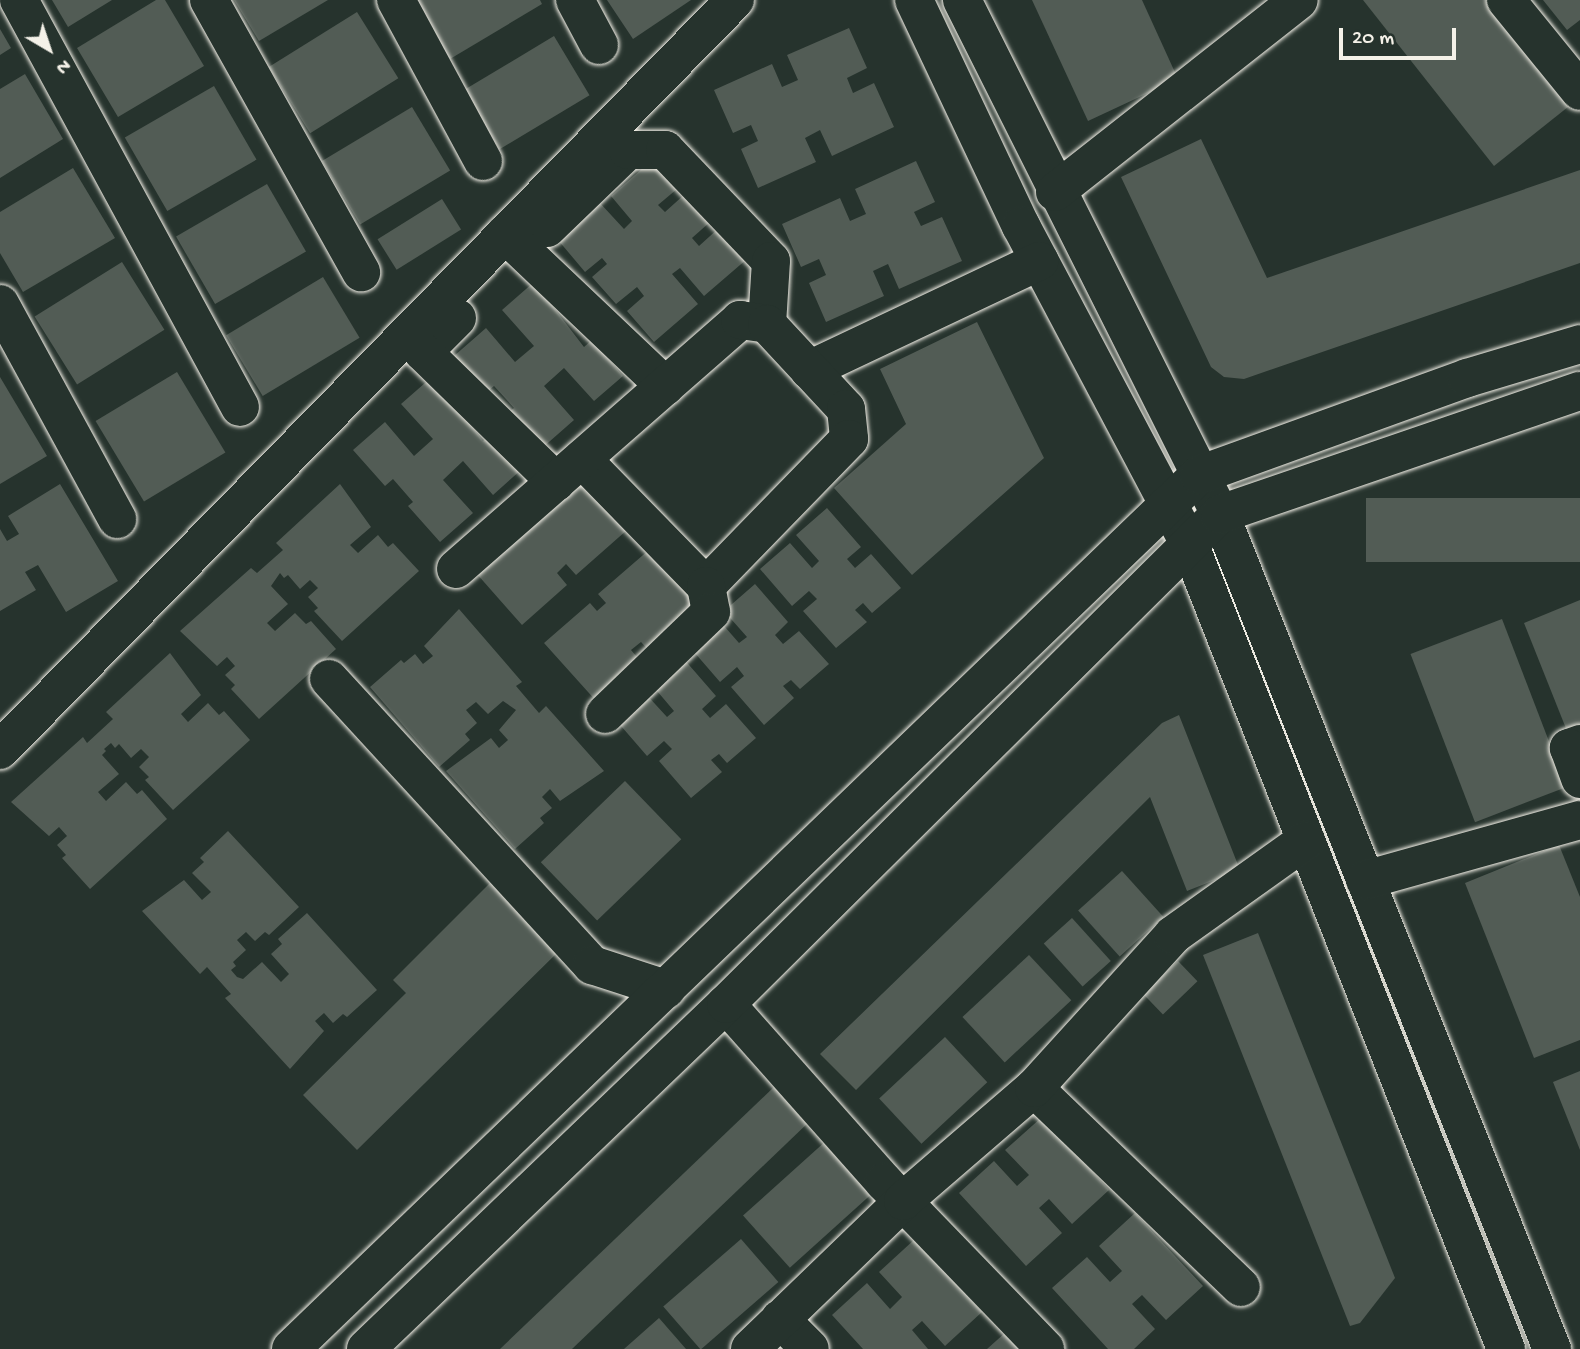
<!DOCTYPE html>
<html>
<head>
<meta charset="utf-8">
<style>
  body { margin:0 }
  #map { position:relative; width:1580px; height:1349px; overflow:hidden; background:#26332d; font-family:"Gochi Hand",sans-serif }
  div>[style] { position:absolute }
  .building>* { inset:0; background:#525c55; transform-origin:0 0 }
  .roads { filter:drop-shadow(0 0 2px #f4f1e8) drop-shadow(0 0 2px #f4f1e8) }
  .minor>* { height:38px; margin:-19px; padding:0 19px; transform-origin:19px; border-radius:19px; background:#26332d }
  span { translate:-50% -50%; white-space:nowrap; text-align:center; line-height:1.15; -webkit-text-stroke:5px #26332d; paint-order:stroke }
  .north { position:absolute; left:14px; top:14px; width:70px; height:70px; -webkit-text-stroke:5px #26332d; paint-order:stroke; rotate:141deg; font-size:19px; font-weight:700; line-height:28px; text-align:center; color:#f4f1e8 }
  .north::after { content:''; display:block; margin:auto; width:24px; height:32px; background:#f4f1e8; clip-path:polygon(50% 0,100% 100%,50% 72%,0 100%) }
  .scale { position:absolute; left:1339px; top:28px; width:117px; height:32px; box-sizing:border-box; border:4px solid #f4f1e8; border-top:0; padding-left:9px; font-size:21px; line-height:24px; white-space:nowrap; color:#f4f1e8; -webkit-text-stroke:5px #26332d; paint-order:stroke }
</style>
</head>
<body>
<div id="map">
  <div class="building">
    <i style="clip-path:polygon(52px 0,112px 0,68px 27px)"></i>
    <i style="clip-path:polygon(156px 0,165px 0,204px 66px,118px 117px,77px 48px)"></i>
    <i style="clip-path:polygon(234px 0,328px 0,259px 41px)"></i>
    <i style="clip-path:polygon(414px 0,540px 0,542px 4px,450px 59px)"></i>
    <i style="clip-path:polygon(607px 0,691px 0,633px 39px)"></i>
    <i style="clip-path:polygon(1032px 0,1142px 0,1178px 79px,1088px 121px)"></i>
    <i style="clip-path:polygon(1363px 0,1491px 0,1573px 103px,1494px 166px)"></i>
    <i style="clip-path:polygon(1543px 0,1580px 0,1580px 20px,1567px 30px)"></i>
    <i style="left:357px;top:12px;width:78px;height:104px;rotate:58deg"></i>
    <i style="clip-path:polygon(849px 28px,867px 68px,847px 78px,853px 93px,874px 83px,894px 127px,832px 156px,820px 130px,805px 138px,816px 162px,758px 188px,741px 149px,758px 141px,751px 125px,733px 133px,714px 90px,772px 64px,782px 87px,798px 80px,787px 55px)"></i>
    <i style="clip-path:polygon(0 29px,11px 48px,0 55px)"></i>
    <i style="left:554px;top:36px;width:69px;height:105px;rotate:59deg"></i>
    <i style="clip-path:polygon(25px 74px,63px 139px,0 178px,0 89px)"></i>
    <i style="left:214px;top:86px;width:85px;height:103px;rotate:60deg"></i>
    <i style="left:412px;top:107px;width:74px;height:105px;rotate:59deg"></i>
    <i style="clip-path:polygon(1201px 139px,1267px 278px,1580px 170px,1580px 263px,1244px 379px,1224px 377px,1211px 367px,1121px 177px)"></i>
    <i style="clip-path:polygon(652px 160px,677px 189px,658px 205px,665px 212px,685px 194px,710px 222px,692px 238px,699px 246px,720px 227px,747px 259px,704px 296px,680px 268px,672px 274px,698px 304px,654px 342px,627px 311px,644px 296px,637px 287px,616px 304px,592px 277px,607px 264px,602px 258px,585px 272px,558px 240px,600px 203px,624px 229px,632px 221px,611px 196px)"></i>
    <i style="clip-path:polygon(916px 161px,935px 202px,914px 212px,921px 226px,942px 217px,962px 261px,899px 289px,888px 264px,873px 271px,884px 296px,826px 322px,809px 283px,826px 275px,819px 259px,801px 267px,782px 224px,840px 198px,850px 221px,866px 214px,855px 189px)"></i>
    <i style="clip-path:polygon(73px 168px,115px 238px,23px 292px,0 253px,0 212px)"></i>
    <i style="left:267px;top:184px;width:78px;height:105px;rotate:60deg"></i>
    <i style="left:442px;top:199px;width:36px;height:76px;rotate:58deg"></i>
    <i style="left:122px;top:262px;width:80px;height:103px;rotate:58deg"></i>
    <i style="left:323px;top:277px;width:71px;height:113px;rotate:59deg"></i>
    <i style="clip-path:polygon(534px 282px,584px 347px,592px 340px,623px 376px,594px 401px,564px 368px,544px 386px,574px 420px,541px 449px,509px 412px,514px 408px,494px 386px,486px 393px,454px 356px,486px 328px,515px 362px,534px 346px,502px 310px)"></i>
    <i style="clip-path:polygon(977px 322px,1044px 458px,912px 575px,834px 488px,906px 424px,880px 369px)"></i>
    <i style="left:177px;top:372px;width:94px;height:95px;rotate:59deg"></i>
    <i style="clip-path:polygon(433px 376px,483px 441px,491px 434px,522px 469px,493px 495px,463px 461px,443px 480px,473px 513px,440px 542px,408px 506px,413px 502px,393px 479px,385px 486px,353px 450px,385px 422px,414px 456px,433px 439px,401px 404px)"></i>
    <i style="clip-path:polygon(0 377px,47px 456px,0 484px)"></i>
    <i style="clip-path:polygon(575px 471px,627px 530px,576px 575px,566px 564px,557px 573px,567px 585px,522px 625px,469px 565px)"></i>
    <i style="clip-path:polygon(60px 484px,118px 581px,66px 612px,38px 565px,25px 572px,36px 590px,0 611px,0 529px,7px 541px,19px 534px,8px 516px)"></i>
    <i style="clip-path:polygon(340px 484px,371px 527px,350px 545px,358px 553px,378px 535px,388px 547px,393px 543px,419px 571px,342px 641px,314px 611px,318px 608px,308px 597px,318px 588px,310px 580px,300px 589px,288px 575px,284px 578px,280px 573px,271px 586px,288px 604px,267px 623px,275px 631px,295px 613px,306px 624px,311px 621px,336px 649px,259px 719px,231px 689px,235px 685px,225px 675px,235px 666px,227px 657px,217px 666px,180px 631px,251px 568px,257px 573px,283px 550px,276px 543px)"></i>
    <i style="left:1580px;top:498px;width:64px;height:214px;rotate:90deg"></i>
    <i style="clip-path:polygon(827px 508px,861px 547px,847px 559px,855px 568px,871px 554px,901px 588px,872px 613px,863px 603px,855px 610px,867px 622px,836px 648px,803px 611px,817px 599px,809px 591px,792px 606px,760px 569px,790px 543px,812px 568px,819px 561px,796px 535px)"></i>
    <i style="clip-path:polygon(650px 549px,702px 608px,651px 653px,641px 642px,631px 650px,642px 663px,597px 702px,544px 643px,590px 603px,597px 611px,606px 603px,598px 594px)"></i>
    <i style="clip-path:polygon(755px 584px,788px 622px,775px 635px,783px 644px,799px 631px,829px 664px,800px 689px,791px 680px,783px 686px,794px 698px,764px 725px,731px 687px,744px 676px,737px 667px,720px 682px,688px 645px,718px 619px,739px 643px,747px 637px,724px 611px)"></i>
    <i style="clip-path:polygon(1580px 600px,1580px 726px,1567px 731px,1524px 623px)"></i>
    <i style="clip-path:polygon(459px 609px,522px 682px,516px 686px,539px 713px,546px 706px,604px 771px,560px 801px,550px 789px,542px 797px,552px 808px,540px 818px,544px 823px,515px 849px,446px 771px,491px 738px,499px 748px,508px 740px,499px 730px,516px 710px,503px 701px,488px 714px,476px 702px,466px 710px,477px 723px,465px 734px,470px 740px,439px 767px,370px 687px,401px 660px,404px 663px,415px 654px,423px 664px,433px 656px,424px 646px)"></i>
    <i style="left:1502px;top:619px;width:180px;height:98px;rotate:69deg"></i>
    <i style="clip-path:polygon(170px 653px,201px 695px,181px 714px,188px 722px,208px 703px,219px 715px,224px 711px,250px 740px,173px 810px,145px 780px,149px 777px,139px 767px,149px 757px,141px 749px,131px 758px,119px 744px,115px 748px,111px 743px,104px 749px,106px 751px,102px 755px,119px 774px,98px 792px,106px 801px,126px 782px,137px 794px,142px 790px,167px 819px,90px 889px,62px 858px,66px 855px,57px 845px,67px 836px,59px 827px,49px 836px,11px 802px,83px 737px,87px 743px,113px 719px,106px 712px)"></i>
    <i style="clip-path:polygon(683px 658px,716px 696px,702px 709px,710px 718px,726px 704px,756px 738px,727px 763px,719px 754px,711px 760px,722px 772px,691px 798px,659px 761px,672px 749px,664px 741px,647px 756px,615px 719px,645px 693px,667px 717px,674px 711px,652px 685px)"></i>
    <i style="clip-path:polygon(1179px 715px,1240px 870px,1187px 891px,1150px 797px,856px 1090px,820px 1054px,1162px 723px)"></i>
    <i style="left:625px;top:781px;width:81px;height:117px;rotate:46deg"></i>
    <i style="clip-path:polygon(228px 831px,299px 907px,269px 935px,265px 932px,255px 941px,246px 932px,237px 940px,246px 950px,233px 962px,236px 966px,231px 970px,237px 977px,243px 979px,262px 962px,281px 982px,289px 974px,271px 954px,282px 944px,278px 939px,307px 913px,377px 990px,347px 1017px,343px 1014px,333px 1023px,324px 1013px,315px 1021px,324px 1031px,290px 1069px,225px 998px,231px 994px,207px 967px,200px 974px,142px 911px,184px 880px,202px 900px,211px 892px,192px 873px,204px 862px,200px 858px)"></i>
    <i style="clip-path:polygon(1559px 845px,1580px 897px,1580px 1040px,1534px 1058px,1465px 883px)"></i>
    <i style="left:1122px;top:871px;width:62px;height:59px;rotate:48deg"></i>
    <i style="clip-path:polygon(491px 882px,559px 951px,357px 1150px,303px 1095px,406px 993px,393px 980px)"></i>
    <i style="left:1072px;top:918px;width:58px;height:38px;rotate:48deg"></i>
    <i style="clip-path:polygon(1258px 933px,1395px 1278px,1360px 1323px,1350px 1326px,1203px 955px)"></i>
    <i style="left:1029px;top:955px;width:62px;height:91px;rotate:47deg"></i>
    <i style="left:1178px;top:961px;width:28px;height:48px;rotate:46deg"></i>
    <i style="left:945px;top:1037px;width:62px;height:90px;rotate:47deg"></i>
    <i style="clip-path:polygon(1580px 1071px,1580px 1150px,1553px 1082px)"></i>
    <i style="clip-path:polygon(776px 1085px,810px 1121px,572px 1349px,500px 1349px)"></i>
    <i style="clip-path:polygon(1042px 1117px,1109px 1190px,1072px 1224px,1049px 1199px,1039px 1208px,1062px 1233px,1026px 1266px,959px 1193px,994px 1161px,1017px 1186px,1029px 1175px,1005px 1150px)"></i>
    <i style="left:827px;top:1140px;width:70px;height:113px;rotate:48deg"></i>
    <i style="clip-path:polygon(1135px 1213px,1203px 1286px,1166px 1320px,1142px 1295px,1132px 1304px,1155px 1329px,1134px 1349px,1108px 1349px,1052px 1288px,1087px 1257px,1110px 1282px,1122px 1271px,1099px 1246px)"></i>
    <i style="left:741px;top:1239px;width:57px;height:103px;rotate:49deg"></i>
    <i style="clip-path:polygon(915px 1239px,982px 1312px,945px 1346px,922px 1321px,912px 1330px,928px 1349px,863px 1349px,832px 1315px,867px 1283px,890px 1309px,902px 1297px,879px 1272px)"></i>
    <i style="clip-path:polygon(659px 1318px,686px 1349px,624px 1349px)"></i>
    <i style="clip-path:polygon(1006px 1332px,1021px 1349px,987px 1349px)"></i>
  </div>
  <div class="roads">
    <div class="minor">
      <i style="left:19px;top:0;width:463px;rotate:61.5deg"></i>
      <i style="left:209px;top:0;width:312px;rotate:60.8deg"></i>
      <i style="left:396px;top:0;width:183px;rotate:61.6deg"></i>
      <i style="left:575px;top:0;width:51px;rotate:61.9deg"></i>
      <i style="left:914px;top:0;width:250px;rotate:64.7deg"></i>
      <i style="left:1021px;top:226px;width:359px;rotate:62.1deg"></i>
      <i style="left:1189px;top:543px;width:866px;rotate:68.53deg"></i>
      <i style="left:962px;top:0;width:575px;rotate:63.35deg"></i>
      <i style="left:1220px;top:514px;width:899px;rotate:68.32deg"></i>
      <i style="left:1506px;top:0;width:117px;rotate:50.9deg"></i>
      <i style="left:1055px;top:192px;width:310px;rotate:-38.2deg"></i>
      <i style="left:547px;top:228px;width:112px;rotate:-43.9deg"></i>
      <i style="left:628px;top:150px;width:37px"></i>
      <i style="left:665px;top:150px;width:153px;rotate:46.3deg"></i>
      <i style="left:771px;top:261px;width:63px;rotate:93.6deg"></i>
      <i style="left:505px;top:234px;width:221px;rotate:43.5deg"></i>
      <i style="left:0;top:304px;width:245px;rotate:61.4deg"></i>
      <i style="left:457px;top:318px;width:48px;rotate:135deg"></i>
      <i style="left:423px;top:352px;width:186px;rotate:44.3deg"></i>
      <i style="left:809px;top:370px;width:255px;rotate:-25.3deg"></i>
      <i style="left:582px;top:459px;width:177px;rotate:45.7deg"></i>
      <i style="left:456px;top:569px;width:378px;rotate:-41.2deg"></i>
      <i style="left:740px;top:320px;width:27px;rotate:8deg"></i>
      <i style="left:767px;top:324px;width:116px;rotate:47.1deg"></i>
      <i style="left:846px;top:409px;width:30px;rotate:84deg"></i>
      <i style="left:849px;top:439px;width:205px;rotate:134.2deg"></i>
      <i style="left:706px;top:586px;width:26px;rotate:79deg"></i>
      <i style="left:711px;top:612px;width:147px;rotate:136.1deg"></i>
      <i style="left:329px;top:679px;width:389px;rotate:47.4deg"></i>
      <i style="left:592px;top:965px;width:78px;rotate:18deg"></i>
      <i style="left:1580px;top:744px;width:12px;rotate:160deg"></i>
      <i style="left:1569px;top:748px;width:33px;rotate:70deg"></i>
      <i style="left:0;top:750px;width:1050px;rotate:-45.58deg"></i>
      <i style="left:1365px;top:880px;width:223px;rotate:-15.6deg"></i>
      <i style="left:726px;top:1004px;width:238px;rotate:48.4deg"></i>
      <i style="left:884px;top:1182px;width:232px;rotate:46deg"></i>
      <i style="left:1034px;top:1088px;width:287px;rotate:43.9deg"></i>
      <i style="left:780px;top:1319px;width:42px;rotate:45deg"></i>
      <i style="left:291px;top:1349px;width:1260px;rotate:-43.91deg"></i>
      <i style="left:1199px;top:475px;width:285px;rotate:-19.9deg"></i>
      <i style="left:1467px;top:378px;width:118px;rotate:-16.7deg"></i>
      <i style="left:366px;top:1349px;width:499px;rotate:-43.8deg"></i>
      <i style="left:726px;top:1004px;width:696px;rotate:-44.77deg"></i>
      <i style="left:1220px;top:514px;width:380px;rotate:-18.9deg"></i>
      <i style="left:750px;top:1349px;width:213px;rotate:-44deg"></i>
      <i style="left:903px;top:1201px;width:173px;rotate:-40.8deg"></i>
      <i style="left:1034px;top:1088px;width:207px;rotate:-47.7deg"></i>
      <i style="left:1173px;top:935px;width:163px;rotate:-35.5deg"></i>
    </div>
  </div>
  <div class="north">N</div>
  <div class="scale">20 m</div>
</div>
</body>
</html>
